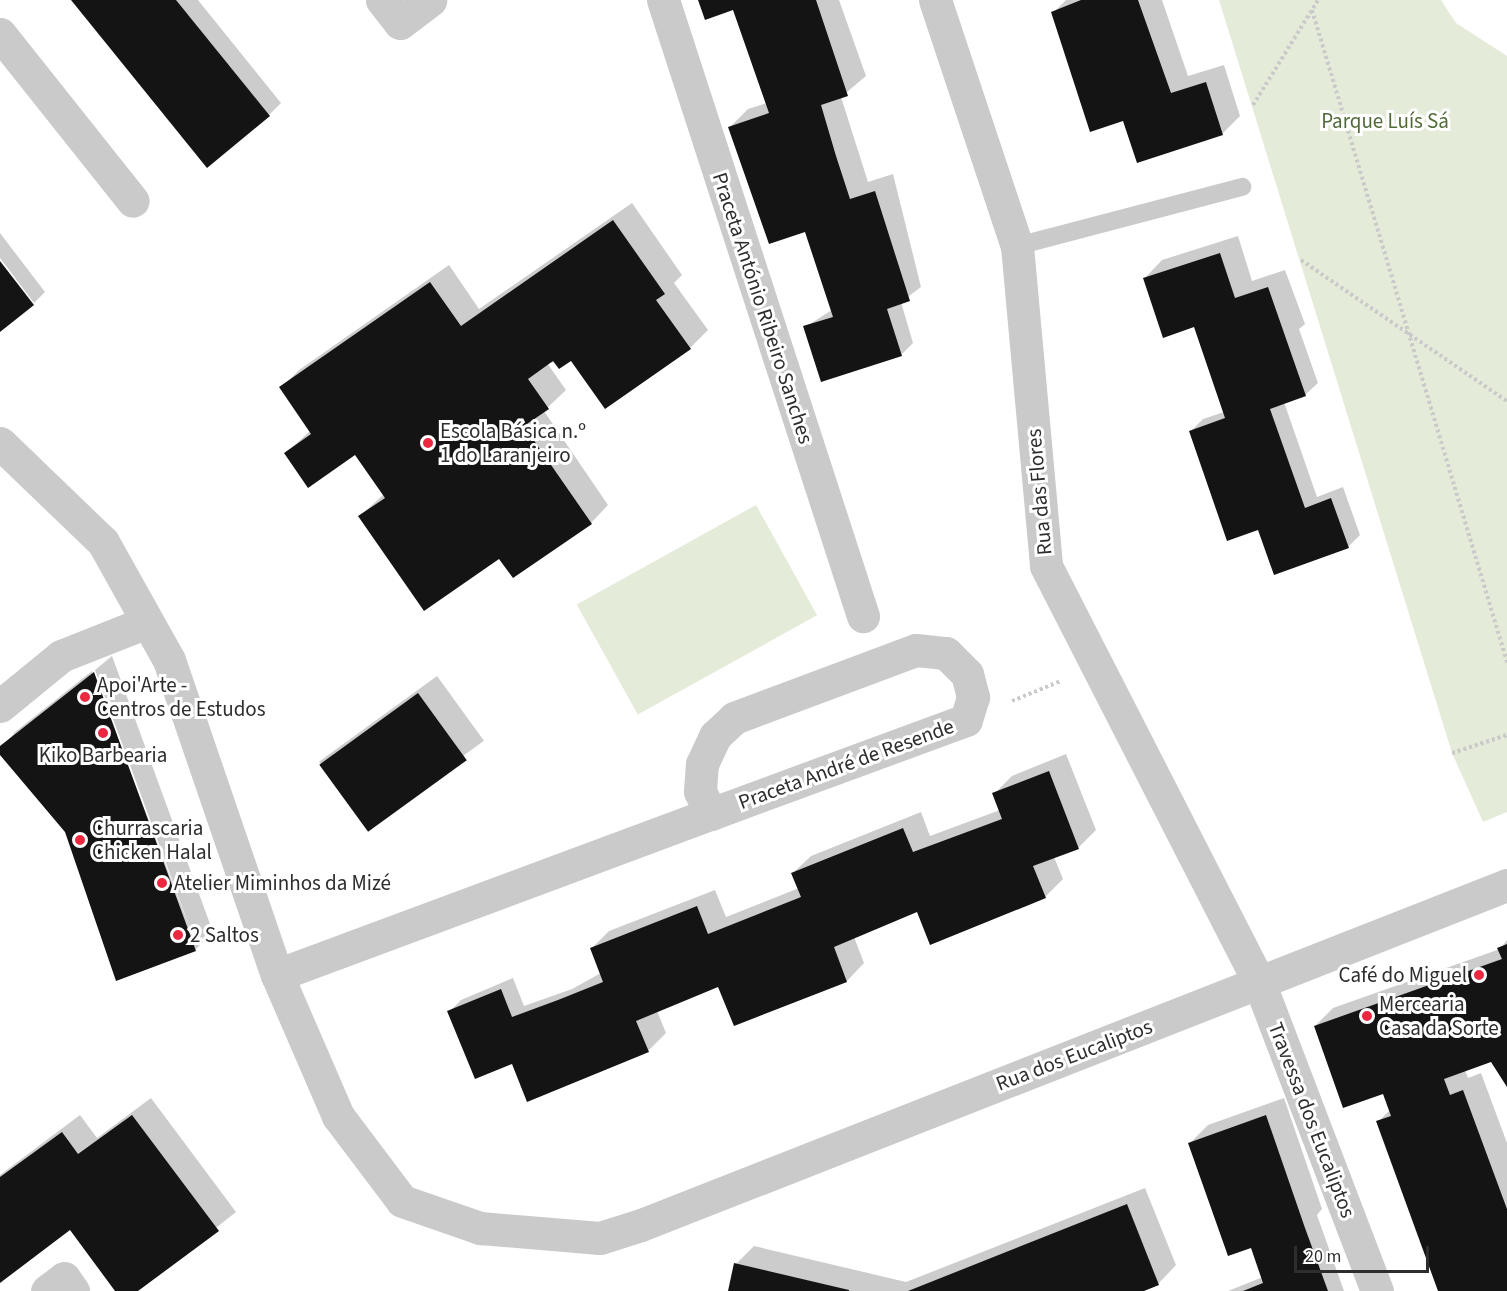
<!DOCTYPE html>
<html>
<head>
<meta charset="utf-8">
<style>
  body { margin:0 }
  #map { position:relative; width:1507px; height:1291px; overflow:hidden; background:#fff; font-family:"Source Sans 3",sans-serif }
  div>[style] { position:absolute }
  .green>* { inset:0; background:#e4ebd9; transform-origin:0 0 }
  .shadow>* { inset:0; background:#0003; transform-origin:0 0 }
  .building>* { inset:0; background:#141414; transform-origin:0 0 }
  .path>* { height:4px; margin-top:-2px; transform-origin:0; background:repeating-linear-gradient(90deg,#cacaca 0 3px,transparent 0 6px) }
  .lane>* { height:18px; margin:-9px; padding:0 9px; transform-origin:9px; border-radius:9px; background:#cacaca }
  .street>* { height:33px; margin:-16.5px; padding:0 16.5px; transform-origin:16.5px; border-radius:16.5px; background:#cacaca }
  .dots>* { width:16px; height:16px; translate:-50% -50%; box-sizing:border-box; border:3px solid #fff; border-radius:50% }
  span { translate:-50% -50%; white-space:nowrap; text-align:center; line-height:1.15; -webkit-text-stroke:6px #fff; paint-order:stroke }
  .park-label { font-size:21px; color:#526a39 }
  .street-label { font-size:21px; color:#2d2d2d }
  .poi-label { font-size:21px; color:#2d2d2d }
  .left { translate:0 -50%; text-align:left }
  .right { translate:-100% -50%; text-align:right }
  .scale { position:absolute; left:1294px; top:1246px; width:135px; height:27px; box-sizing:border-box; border:3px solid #2d2d2d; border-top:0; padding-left:8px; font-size:18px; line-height:21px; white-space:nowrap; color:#2d2d2d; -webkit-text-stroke:4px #fff; paint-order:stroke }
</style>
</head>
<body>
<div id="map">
  <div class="green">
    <i style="clip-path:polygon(1219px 0,1441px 0,1456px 23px,1507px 56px,1507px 812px,1483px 822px,1452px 753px)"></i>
    <i style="left:756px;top:505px;width:126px;height:205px;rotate:61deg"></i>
  </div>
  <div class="shadow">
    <i style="clip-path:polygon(73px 0,198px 0,281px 103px,269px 115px)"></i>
    <i style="clip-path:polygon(700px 0,839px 0,866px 76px,841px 97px,868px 182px,893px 174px,921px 287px,901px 302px,913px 343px,901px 355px,805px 327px,832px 310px,806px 230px,730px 127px,748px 109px,767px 103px,734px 9px)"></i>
    <i style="clip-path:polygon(1066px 0,1162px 0,1188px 76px,1224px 65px,1240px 116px,1222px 134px,1124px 119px,1053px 13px)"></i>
    <i style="clip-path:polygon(632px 203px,682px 275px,674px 283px,708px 330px,690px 348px,547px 363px,566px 390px,544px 411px,608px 505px,591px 523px,499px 557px,360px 516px,384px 494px,355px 453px,286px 453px,311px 430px,281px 388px,299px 370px,449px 265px,479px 309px)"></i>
    <i style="clip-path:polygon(0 233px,45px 292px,34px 303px,0 258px)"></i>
    <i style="clip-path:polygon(1238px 236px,1252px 281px,1285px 270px,1305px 324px,1299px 329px,1318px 383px,1305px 395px,1284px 402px,1317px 497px,1343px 487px,1360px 535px,1348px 547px,1259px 529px,1191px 431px,1203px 419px,1224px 412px,1195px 326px,1145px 278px,1162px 260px)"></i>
    <i style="clip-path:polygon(112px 656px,213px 932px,195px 950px,66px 831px,0 752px,15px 732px,92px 671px,195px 942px,95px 670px)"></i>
    <i style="left:437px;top:676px;width:80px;height:146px;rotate:54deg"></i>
    <i style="clip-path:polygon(1066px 754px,1096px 830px,1078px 848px,1054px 857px,1063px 879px,1045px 897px,918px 910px,854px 937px,864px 963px,847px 981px,719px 985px,657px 1011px,666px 1033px,648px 1051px,513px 1062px,449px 1012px,461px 1000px,513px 978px,524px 1006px,572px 989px,601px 973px,591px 949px,609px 931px,715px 890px,726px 917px,799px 888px,793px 873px,811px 856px,921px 812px,930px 836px,1000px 810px,994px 794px,1012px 776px)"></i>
    <i style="clip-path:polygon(1507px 940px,1507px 1084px,1498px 1058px,1465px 1070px,1468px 1078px,1481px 1073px,1507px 1143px,1507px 1291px,1440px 1291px,1378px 1122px,1390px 1110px,1384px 1092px,1315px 1026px,1333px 1008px,1500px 949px)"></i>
    <i style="clip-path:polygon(151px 1098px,236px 1212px,136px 1291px,117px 1291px,70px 1228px,0 1281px,0 1175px,80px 1115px,97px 1138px)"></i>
    <i style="clip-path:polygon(1284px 1098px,1322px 1209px,1317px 1215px,1344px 1291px,1228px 1291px,1263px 1277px,1252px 1248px,1190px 1143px,1208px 1125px)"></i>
    <i style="clip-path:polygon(1145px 1188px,1176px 1265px,1159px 1283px,1139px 1291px,729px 1291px,736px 1264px,754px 1246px,906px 1282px)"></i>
  </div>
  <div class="building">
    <i style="clip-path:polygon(71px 0,176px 0,270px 116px,207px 168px)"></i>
    <i style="clip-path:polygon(698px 0,816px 0,848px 96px,821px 105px,836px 156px,850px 199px,875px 191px,910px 301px,887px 309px,902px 356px,821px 382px,803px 326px,833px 317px,805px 232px,769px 244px,728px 127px,769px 113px,733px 10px,705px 20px)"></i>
    <i style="clip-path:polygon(1081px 0,1138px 0,1171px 93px,1206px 82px,1223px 135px,1137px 163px,1123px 121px,1090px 132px,1051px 12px)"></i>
    <i style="clip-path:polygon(613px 220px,665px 294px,656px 300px,691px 349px,605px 409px,571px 361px,559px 369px,553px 361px,528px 379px,549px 409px,524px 426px,592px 524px,513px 578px,499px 559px,424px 611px,358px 516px,385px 498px,355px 455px,308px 488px,284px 453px,311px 434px,279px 387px,430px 282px,461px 326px)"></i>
    <i style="clip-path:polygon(1220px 253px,1235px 298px,1268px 287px,1306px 396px,1270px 409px,1305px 508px,1331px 498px,1349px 548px,1274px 575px,1258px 530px,1227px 541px,1189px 431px,1225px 418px,1194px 327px,1163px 338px,1143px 278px)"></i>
    <i style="clip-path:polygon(0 261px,34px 305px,0 332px)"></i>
    <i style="clip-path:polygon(94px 672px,196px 951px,116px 981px,65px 832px,0 755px,0 746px)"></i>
    <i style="left:418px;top:693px;width:83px;height:122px;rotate:54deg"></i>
    <i style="clip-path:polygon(1049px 771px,1079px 849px,1033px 866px,1046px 898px,930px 945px,917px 912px,834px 947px,847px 982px,734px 1026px,718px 987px,636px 1021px,649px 1052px,527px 1102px,512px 1064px,475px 1079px,447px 1011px,501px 989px,512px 1017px,558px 1000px,603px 982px,590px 948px,697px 906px,708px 934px,801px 897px,791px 873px,903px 828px,913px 852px,1002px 819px,992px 793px)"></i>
    <i style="clip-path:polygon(1507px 944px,1507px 1087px,1491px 1062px,1444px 1079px,1450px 1095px,1463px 1090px,1507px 1209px,1507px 1291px,1438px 1291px,1376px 1121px,1391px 1116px,1383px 1094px,1343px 1108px,1314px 1026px,1502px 959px,1497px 948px)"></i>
    <i style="clip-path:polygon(132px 1115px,219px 1231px,138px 1291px,115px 1291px,70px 1230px,0 1283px,0 1177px,62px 1132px,78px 1154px)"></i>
    <i style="clip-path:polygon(1266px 1115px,1305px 1228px,1328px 1291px,1243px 1291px,1263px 1283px,1251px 1248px,1228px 1256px,1188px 1143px)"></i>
    <i style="clip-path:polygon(1127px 1204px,1159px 1285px,1144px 1291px,908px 1291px)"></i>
    <i style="clip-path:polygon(734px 1263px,849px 1290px,849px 1291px,728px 1291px)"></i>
  </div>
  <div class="path">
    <i style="left:1312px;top:10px;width:681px;rotate:73.35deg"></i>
    <i style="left:1253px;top:105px;width:123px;rotate:-58.2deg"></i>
    <i style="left:1301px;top:260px;width:250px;rotate:34.4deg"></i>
    <i style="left:1012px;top:701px;width:53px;rotate:-22.2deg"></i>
    <i style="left:1452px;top:753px;width:58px;rotate:-18.1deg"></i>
  </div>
  <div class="lane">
    <i style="left:1017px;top:246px;width:233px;rotate:-14.7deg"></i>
  </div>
  <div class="street">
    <i style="left:382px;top:0;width:29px;rotate:52deg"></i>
    <i style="left:400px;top:23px;width:38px;rotate:-37deg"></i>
    <i style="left:663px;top:0;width:648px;rotate:72.01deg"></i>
    <i style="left:935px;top:0;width:259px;rotate:71.6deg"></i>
    <i style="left:1017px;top:246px;width:321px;rotate:84.8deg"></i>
    <i style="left:1046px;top:566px;width:467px;rotate:62.9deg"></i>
    <i style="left:1259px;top:982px;width:331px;rotate:69.1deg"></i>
    <i style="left:0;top:34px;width:213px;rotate:51.5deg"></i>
    <i style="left:0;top:443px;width:143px;rotate:43.9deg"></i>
    <i style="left:103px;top:542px;width:135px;rotate:60.8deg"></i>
    <i style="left:169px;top:660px;width:333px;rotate:71.1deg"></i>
    <i style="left:277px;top:975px;width:154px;rotate:66.6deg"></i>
    <i style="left:338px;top:1116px;width:106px;rotate:53deg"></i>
    <i style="left:402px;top:1201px;width:83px;rotate:19.1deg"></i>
    <i style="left:480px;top:1228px;width:120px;rotate:4.8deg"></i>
    <i style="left:600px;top:1238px;width:43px;rotate:-17.6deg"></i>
    <i style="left:641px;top:1225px;width:930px;rotate:-21.44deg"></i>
    <i style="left:916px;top:650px;width:30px;rotate:6deg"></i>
    <i style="left:946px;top:653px;width:30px;rotate:45deg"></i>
    <i style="left:967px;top:674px;width:24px;rotate:75deg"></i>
    <i style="left:973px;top:697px;width:24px;rotate:107deg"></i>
    <i style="left:966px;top:720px;width:272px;rotate:159.8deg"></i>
    <i style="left:711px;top:814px;width:25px;rotate:-116deg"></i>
    <i style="left:700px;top:791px;width:27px;rotate:-86deg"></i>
    <i style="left:702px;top:764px;width:31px;rotate:-65deg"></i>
    <i style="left:715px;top:736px;width:26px;rotate:-43deg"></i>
    <i style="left:734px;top:718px;width:194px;rotate:-20.5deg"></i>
    <i style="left:0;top:706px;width:79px;rotate:-39.3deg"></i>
    <i style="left:61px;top:656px;width:92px;rotate:-21.6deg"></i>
    <i style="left:277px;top:975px;width:463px;rotate:-20.4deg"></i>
    <i style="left:47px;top:1291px;width:21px;rotate:-37deg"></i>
    <i style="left:64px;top:1278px;width:16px;rotate:55deg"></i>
  </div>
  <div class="dots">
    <i style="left:428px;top:443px;background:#eb283f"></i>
    <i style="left:85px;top:697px;background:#eb283f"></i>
    <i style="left:103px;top:733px;background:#eb283f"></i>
    <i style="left:80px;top:840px;background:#eb283f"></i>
    <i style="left:162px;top:883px;background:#eb283f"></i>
    <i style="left:178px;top:935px;background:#eb283f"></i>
    <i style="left:1479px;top:975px;background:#eb283f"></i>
    <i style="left:1367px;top:1016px;background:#eb283f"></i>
  </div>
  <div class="park-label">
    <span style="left:1385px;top:121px">Parque Luís Sá</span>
  </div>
  <div class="street-label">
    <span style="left:763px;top:308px;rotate:72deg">Praceta António Ribeiro Sanches</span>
    <span style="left:1039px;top:492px;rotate:-95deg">Rua das Flores</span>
    <span style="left:846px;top:764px;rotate:-20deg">Praceta André de Resende</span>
    <span style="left:1074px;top:1055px;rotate:-21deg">Rua dos Eucaliptos</span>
    <span style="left:1312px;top:1120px;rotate:69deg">Travessa dos Eucaliptos</span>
  </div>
  <div class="poi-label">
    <span class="left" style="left:440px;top:443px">Escola Básica n.º<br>1 do Laranjeiro</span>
    <span class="left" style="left:97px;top:697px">Apoi'Arte -<br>Centros de Estudos</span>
    <span style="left:103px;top:755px">Kiko Barbearia</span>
    <span class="left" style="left:92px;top:840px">Churrascaria<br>Chicken Halal</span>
    <span class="left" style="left:174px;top:883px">Atelier Miminhos da Mizé</span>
    <span class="left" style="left:190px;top:935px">2 Saltos</span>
    <span class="right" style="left:1467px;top:975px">Café do Miguel</span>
    <span class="left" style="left:1379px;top:1016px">Mercearia<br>Casa da Sorte</span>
  </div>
  <div class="scale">20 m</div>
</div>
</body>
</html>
